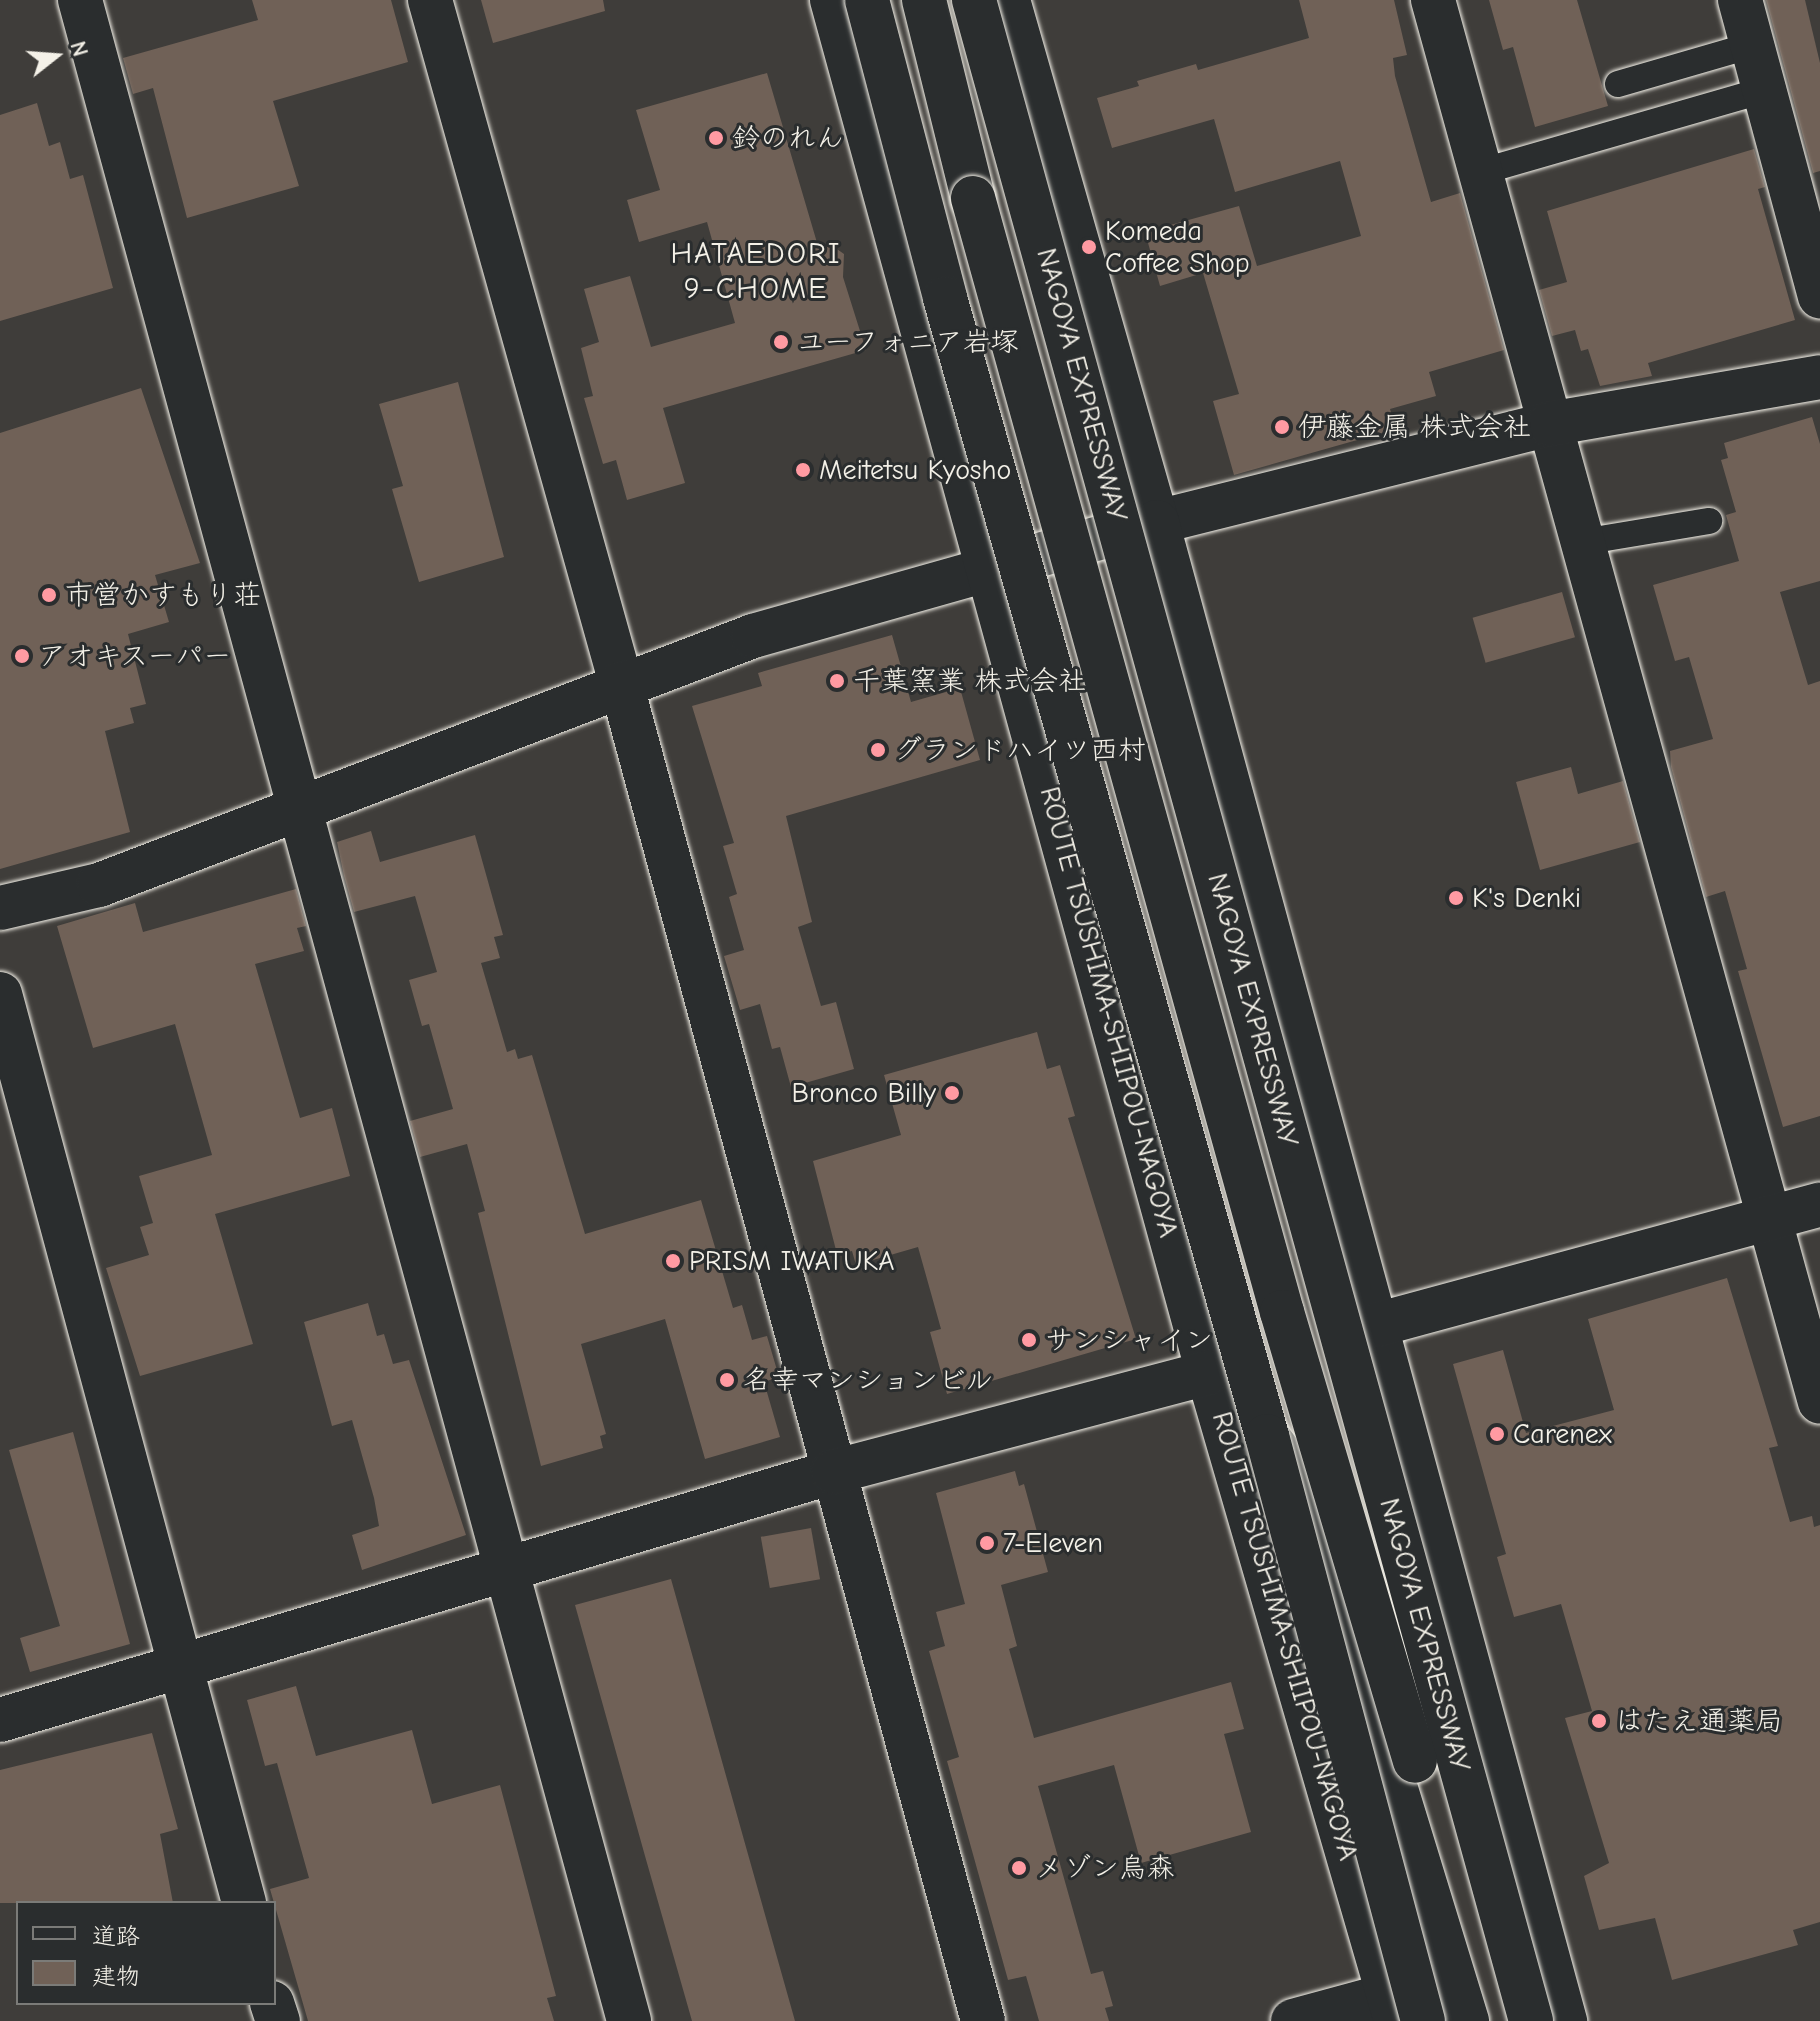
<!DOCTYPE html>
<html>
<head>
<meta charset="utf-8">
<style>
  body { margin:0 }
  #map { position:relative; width:1820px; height:2021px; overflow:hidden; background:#3f3d3a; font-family:"Comic Neue","Klee One",sans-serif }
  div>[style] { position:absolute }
  .building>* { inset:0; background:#706157; transform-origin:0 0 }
  .roads { filter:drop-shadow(0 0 2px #f4f1e8) drop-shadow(0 0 2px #f4f1e8) }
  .lane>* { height:26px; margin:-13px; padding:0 13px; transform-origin:13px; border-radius:13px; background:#2a2d2e }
  .street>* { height:44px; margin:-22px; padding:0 22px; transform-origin:22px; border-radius:22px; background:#2a2d2e }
  .secondary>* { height:44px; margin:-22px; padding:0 22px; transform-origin:22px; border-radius:22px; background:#2a2d2e }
  .highway>* { height:44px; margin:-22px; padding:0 22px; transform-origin:22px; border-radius:22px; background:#2a2d2e }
  .bridges { filter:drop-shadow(0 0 2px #f4f1e8) drop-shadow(0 0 2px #f4f1e8) }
  .highway-bridge>* { height:44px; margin:-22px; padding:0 22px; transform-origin:22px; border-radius:22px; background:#2a2d2e }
  .dots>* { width:22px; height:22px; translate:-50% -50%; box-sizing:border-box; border:4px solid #2a2d2e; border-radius:50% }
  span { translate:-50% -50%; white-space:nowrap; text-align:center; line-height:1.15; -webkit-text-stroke:6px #2a2d2e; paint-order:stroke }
  .poi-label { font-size:28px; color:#f4f1e8 }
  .left { translate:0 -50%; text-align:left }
  .right { translate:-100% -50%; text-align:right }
  .street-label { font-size:28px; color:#f4f1e8 }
  .neighbourhood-label { font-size:30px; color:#f4f1e8; letter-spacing:2px }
  .legend { position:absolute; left:16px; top:1901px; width:260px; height:104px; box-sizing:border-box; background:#2a2d2e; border:2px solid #7b7b78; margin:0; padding:10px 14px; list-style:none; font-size:24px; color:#f4f1e8 }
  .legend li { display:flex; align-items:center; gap:16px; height:40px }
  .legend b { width:40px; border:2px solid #7b7b78 }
  .north { position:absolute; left:16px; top:16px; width:80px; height:80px; -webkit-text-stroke:6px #2a2d2e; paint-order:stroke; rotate:73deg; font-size:22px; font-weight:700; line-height:32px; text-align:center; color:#f4f1e8 }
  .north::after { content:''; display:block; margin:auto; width:28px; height:36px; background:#f4f1e8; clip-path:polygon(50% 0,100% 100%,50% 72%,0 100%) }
</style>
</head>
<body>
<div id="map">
  <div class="building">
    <i style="clip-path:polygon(252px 0,391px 0,408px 62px,273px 101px,299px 186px,187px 218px,153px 88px,133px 94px,123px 58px,258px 20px)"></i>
    <i style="clip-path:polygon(481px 0,603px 0,605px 11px,493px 43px)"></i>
    <i style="clip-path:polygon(1299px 0,1394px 0,1407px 55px,1393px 58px,1395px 76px,1431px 202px,1460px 193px,1504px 350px,1429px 372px,1436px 396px,1390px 409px,1396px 429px,1234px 475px,1213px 401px,1239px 394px,1203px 273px,1160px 286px,1145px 232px,1239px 206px,1257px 266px,1361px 236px,1340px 161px,1235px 192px,1214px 119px,1112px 148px,1097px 98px,1139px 86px,1137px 81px,1196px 64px,1198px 70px,1309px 38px)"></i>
    <i style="clip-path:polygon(1489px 0,1577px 0,1608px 106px,1535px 127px,1513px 47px,1503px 50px)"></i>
    <i style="clip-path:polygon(1766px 0,1805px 0,1820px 63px,1820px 171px,1813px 173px)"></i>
    <i style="clip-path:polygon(767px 73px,818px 246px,834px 247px,844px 254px,843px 277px,866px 350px,663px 408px,685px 483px,627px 500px,616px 460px,603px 464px,584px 398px,593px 396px,581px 348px,599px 342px,584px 289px,630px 276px,651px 347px,735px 323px,707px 222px,639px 242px,627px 200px,660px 190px,636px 110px)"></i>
    <i style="clip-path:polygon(37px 103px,49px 146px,60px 142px,70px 179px,83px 175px,113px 288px,0 321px,0 115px)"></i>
    <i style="clip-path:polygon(1754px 149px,1765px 187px,1758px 189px,1795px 320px,1648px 363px,1652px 376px,1600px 386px,1588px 349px,1581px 351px,1575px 330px,1552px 336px,1539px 290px,1567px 282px,1547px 211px)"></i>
    <i style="clip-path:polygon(458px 382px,504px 557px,419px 582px,392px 489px,403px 486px,379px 404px)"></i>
    <i style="clip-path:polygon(141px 388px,200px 563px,155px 575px,169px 622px,128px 634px,146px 704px,130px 708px,134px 723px,105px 731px,130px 832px,0 869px,0 433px)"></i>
    <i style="clip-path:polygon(1812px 417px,1820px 444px,1820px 581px,1780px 592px,1808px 685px,1820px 681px,1820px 1116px,1783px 1127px,1738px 971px,1747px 969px,1725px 891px,1706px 897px,1671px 767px,1670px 751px,1713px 739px,1689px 657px,1675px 661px,1653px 585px,1739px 561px,1726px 515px,1736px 512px,1721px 460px,1728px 458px,1724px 443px)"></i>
    <i style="left:1562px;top:592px;width:47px;height:93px;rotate:74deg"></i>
    <i style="clip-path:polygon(892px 635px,911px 702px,960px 688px,980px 760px,786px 816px,812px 922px,798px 927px,821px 1006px,836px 1002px,854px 1069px,791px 1087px,780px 1047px,772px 1049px,760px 1004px,740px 1010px,724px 956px,744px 950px,729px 897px,737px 894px,723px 846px,734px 843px,692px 706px,762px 686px,758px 673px)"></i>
    <i style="clip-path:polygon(1571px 767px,1578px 794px,1623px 781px,1640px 842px,1540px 870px,1516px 782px)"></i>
    <i style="clip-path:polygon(371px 831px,380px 862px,475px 835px,503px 935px,494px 937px,500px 958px,481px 963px,507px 1052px,515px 1049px,518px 1059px,532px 1055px,585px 1234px,701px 1200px,733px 1308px,742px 1305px,752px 1340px,767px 1336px,779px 1377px,764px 1382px,780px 1437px,705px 1459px,665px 1319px,581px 1344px,606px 1434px,600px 1436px,603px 1448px,541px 1466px,478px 1213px,485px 1211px,467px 1144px,420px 1157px,410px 1121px,453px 1109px,429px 1024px,422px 1026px,409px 980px,437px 972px,415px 896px,354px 912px,344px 876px,337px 842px)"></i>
    <i style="clip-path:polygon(296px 889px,306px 926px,297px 928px,304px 951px,255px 964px,300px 1118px,332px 1108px,350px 1176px,215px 1214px,253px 1344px,140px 1376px,106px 1268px,149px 1255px,140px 1227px,153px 1223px,139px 1176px,212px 1155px,175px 1024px,93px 1048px,57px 926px,135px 903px,143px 932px)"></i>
    <i style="clip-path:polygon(1037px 1032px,1047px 1069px,1060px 1065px,1075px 1116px,1068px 1118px,1136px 1339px,947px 1394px,930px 1332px,941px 1329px,918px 1247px,856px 1265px,852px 1251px,837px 1254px,813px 1161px,901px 1135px,884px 1075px)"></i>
    <i style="clip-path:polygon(1727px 1278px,1778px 1446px,1769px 1448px,1790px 1522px,1812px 1516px,1814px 1527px,1820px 1525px,1820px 1922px,1793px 1930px,1798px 1945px,1672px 1980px,1655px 1918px,1599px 1930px,1584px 1876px,1609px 1863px,1565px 1718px,1592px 1711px,1561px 1604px,1514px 1617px,1497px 1557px,1506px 1554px,1453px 1364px,1503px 1350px,1526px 1433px,1614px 1410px,1588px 1319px)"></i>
    <i style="clip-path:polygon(368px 1303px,377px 1336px,384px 1334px,393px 1364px,409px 1360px,466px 1535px,362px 1570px,352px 1535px,379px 1526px,374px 1498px,352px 1420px,332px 1426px,304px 1322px)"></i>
    <i style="clip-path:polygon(73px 1432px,130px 1644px,30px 1672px,20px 1638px,60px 1626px,9px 1450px)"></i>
    <i style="clip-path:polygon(1015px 1471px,1019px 1486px,1024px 1484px,1048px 1572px,1001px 1585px,1017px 1646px,1009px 1649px,1034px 1738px,1231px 1682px,1244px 1729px,1224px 1734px,1251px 1832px,1141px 1863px,1114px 1765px,1038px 1786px,1091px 1974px,1103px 1971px,1113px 2006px,1105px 2008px,1109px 2021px,1039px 2021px,1026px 1976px,1008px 1980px,947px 1761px,959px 1757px,929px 1651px,945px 1646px,936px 1612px,965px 1604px,936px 1493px)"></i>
    <i style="left:811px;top:1528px;width:52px;height:51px;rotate:80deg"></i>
    <i style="clip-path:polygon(671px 1579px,744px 1840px,795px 2021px,692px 2021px,645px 1856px,575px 1605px)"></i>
    <i style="clip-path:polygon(296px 1686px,316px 1756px,412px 1730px,432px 1804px,500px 1785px,556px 1996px,547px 1998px,554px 2021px,308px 2021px,270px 1889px,309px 1878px,277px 1763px,265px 1766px,247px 1700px)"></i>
    <i style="clip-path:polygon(152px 1733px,178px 1829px,160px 1834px,173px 1903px,0 1903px,0 1770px)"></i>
  </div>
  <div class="roads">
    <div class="lane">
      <i style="left:1618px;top:84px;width:140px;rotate:-16.2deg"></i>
      <i style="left:1480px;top:172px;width:296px;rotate:-16.1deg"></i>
      <i style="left:1582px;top:542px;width:129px;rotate:-9.4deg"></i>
    </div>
    <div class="street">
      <i style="left:80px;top:0;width:2094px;rotate:74.8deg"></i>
      <i style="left:430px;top:0;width:709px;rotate:74.38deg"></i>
      <i style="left:621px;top:683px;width:1386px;rotate:74.86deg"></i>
      <i style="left:1433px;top:0;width:1454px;rotate:74.57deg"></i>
      <i style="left:1740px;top:0;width:307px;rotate:74.9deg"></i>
      <i style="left:0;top:908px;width:102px;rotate:-13.1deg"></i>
      <i style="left:99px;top:885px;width:700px;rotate:-20.84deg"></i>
      <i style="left:753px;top:636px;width:420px;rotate:-15.8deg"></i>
      <i style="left:1157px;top:522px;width:404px;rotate:-14deg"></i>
      <i style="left:1549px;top:424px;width:275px;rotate:-9.8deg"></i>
      <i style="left:0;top:994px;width:941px;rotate:74.97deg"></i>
      <i style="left:272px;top:2003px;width:19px;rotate:72deg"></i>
      <i style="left:1293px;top:2021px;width:99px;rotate:-15.2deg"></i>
    </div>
    <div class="secondary">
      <i style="left:832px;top:0;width:1424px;rotate:74.68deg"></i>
      <i style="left:1208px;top:1373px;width:675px;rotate:73.82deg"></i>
      <i style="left:1008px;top:0;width:543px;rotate:74.07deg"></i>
      <i style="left:1157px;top:522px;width:1554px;rotate:74.77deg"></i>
      <i style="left:1376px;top:1325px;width:460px;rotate:-15.2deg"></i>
      <i style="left:0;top:1720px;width:869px;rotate:-16.58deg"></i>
      <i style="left:833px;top:1472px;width:388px;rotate:-14.8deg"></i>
    </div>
    <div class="highway">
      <i style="left:924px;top:0;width:204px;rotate:76.1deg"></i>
      <i style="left:1267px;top:1436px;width:58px;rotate:52.7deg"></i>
      <i style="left:1302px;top:1482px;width:564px;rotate:72.98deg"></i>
    </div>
  </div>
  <div class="bridges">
    <div class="highway-bridge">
      <i style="left:867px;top:0;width:308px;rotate:75.3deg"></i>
      <i style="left:945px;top:298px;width:1183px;rotate:74.2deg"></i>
      <i style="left:1267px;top:1436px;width:605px;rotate:75.07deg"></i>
      <i style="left:974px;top:0;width:2096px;rotate:74.59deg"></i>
      <i style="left:973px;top:198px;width:1156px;rotate:74.5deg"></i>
      <i style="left:1282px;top:1312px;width:468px;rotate:73.5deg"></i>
    </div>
  </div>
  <div class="dots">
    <i style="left:716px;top:138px;background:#ff9aa2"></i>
    <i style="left:1089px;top:247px;background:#ff9aa2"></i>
    <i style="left:781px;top:342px;background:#ff9aa2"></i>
    <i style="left:1282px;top:427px;background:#ff9aa2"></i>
    <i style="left:803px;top:470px;background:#ff9aa2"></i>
    <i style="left:49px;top:595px;background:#ff9aa2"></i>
    <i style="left:22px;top:656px;background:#ff9aa2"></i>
    <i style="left:837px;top:681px;background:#ff9aa2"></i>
    <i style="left:878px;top:750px;background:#ff9aa2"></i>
    <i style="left:1456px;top:898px;background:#ff9aa2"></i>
    <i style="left:952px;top:1093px;background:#ff9aa2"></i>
    <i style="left:673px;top:1261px;background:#ff9aa2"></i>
    <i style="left:1029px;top:1340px;background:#ff9aa2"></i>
    <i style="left:727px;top:1380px;background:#ff9aa2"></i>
    <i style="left:1497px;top:1434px;background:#ff9aa2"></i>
    <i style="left:987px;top:1543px;background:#ff9aa2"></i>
    <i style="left:1599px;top:1721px;background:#ff9aa2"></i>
    <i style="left:1019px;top:1868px;background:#ff9aa2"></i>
  </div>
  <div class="poi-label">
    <span class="left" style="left:732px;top:138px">鈴のれん</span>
    <span class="left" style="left:1105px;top:247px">Komeda<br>Coffee Shop</span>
    <span class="left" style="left:797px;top:342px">ユーフォニア岩塚</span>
    <span class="left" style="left:1298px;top:427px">伊藤金属 株式会社</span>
    <span class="left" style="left:819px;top:470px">Meitetsu Kyosho</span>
    <span class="left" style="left:65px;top:595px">市営かすもり荘</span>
    <span class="left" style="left:38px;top:656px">アオキスーパー</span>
    <span class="left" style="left:853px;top:681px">千葉窯業 株式会社</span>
    <span class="left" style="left:894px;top:750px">グランドハイツ西村</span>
    <span class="left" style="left:1472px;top:898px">K's Denki</span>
    <span class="right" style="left:936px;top:1093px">Bronco Billy</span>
    <span class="left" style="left:689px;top:1261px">PRISM IWATUKA</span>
    <span class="left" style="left:1045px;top:1340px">サンシャイン</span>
    <span class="left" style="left:743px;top:1380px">名幸マンションビル</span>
    <span class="left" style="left:1513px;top:1434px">Carenex</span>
    <span class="left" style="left:1003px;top:1543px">7-Eleven</span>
    <span class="left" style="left:1615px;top:1721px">はたえ通薬局</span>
    <span class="left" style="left:1035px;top:1868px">メゾン烏森</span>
  </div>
  <div class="street-label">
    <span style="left:1082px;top:385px;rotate:75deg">NAGOYA EXPRESSWAY</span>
    <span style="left:1253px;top:1010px;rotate:75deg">NAGOYA EXPRESSWAY</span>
    <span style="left:1109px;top:1012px;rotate:75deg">ROUTE TSUSHIMA-SHIIPOU-NAGOYA</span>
    <span style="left:1425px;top:1635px;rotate:75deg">NAGOYA EXPRESSWAY</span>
    <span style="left:1285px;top:1636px;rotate:74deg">ROUTE TSUSHIMA-SHIIPOU-NAGOYA</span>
  </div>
  <div class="neighbourhood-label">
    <span style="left:756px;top:271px">HATAEDORI<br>9-CHOME</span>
  </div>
  <ul class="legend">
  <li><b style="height:10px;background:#2a2d2e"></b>道路</li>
  <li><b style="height:22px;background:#706157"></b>建物</li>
  </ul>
  <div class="north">N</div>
</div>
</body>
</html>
